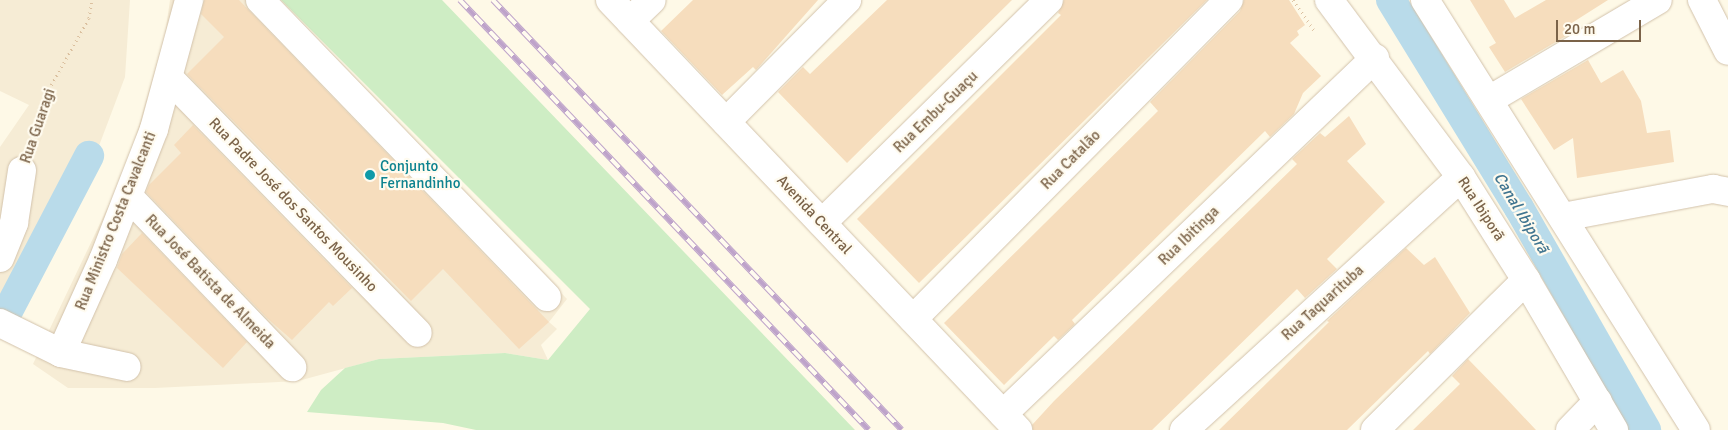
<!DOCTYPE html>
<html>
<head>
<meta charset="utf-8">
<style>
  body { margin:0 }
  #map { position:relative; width:1728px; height:430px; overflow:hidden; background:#fef9e7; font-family:Signika,sans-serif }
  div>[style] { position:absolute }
  .residential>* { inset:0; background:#f6ecd5 }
  .green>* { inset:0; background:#ceedc4 }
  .canal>* { height:30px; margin:-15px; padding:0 15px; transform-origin:15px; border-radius:15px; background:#b9dbea }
  .building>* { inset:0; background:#f6ddbd }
  .path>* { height:3px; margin-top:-1.5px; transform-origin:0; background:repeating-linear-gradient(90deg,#dbc09f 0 1px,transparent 0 5px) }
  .roads { filter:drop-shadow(0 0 1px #d2c2ab) drop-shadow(0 0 1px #d2c2ab) }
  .minor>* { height:28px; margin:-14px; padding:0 14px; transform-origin:14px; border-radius:14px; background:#fff }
  .rail>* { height:5.5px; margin-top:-2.75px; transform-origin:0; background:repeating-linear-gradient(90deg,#fffbef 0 11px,#bea3ca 0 22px); box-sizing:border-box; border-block:1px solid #bea3ca }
  .dots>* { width:14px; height:14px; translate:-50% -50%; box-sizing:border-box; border:2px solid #fffbef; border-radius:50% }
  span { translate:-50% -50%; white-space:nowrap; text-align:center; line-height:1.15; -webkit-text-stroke:4.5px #fffbef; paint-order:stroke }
  .street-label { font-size:15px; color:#7b6349 }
  .culture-label { font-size:15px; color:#0d838f }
  .left { translate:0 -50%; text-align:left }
  .water-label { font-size:16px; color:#407590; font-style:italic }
  .scale { position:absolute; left:1556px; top:20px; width:85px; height:22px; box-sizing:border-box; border:2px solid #7b6349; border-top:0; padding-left:6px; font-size:15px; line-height:18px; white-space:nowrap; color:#7b6349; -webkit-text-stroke:4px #fffbef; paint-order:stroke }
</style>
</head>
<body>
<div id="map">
  <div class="residential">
    <i style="clip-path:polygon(0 0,130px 0,125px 77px,77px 204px,0 338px,0 147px,29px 105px,0 91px)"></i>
    <i style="clip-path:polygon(170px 0,279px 0,567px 299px,549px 322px,557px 329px,541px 345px,548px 360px,505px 353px,379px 359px,298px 381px,155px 388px,68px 388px,33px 364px,127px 167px,165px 35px)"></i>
  </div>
  <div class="green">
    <i style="clip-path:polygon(281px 0,442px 0,855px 430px,476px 430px,443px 423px,307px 412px,321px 390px,345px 368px,379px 359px,505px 353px,548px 360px,590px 309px)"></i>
  </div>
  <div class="canal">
    <i style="left:1391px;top:0;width:244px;rotate:58.4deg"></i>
    <i style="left:1519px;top:208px;width:256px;rotate:60.2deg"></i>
    <i style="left:9px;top:309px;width:173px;rotate:-62.4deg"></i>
  </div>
  <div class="building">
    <i style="clip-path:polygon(204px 0,239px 0,549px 322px,519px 349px,443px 269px,411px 301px,187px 74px,224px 37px,201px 14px)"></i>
    <i style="clip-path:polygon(693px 0,818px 0,756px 70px,753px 67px,722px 95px,661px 31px)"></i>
    <i style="clip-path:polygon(887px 0,1012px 0,847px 163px,778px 92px,803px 67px,810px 74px)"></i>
    <i style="clip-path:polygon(1064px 0,1207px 0,919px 283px,857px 219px,1061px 15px,1058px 13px)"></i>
    <i style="clip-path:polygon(1244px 0,1289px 0,1305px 25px,1297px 31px,1299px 35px,1290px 43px,1321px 76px,1303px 93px,1294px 114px,1270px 137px,1265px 131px,1072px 320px,1075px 324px,1058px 340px,1054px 336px,1004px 385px,944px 323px,1158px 111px,1150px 102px,1240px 11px)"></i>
    <i style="clip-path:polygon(1470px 0,1504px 0,1515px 18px,1546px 0,1608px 0,1567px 26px,1571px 33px,1505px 72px,1489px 47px,1496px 43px)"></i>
    <i style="clip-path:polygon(1588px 60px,1601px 83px,1623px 70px,1641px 101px,1647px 133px,1670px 130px,1674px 162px,1577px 178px,1573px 138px,1554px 150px,1521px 99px)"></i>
    <i style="clip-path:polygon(1349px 116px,1366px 144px,1347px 161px,1385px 202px,1327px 259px,1337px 269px,1305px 298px,1297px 289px,1152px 430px,1033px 430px,1032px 425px,1054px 401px,1297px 164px,1292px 159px,1320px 133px,1325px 137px)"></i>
    <i style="clip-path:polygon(193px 125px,352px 288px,333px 306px,329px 302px,292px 340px,268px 319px,146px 192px,149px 185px,181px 153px,174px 145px)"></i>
    <i style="clip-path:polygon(142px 233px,247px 342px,223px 368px,117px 268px,122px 254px)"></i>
    <i style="clip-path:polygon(1406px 248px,1424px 265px,1435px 257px,1470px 313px,1430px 354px,1428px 351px,1347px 430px,1219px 430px,1329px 322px,1327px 321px)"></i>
    <i style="clip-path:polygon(1468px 359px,1503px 395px,1536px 430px,1413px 430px,1460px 384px,1452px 376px)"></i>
  </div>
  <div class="path">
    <i style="left:1293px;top:0;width:37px;rotate:55deg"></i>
    <i style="left:30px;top:144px;width:58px;rotate:-70.9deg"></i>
    <i style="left:49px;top:89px;width:81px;rotate:-60.6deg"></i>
    <i style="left:89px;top:18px;width:18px;rotate:-81deg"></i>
  </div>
  <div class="roads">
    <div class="minor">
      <i style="left:260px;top:0;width:413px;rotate:46deg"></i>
      <i style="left:610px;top:0;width:593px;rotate:46.5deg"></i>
      <i style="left:1329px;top:0;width:221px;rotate:53.3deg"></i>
      <i style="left:1461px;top:177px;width:122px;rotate:57.7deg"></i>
      <i style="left:1526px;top:280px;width:174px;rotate:59.6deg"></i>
      <i style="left:1425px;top:0;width:508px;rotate:57.78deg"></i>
      <i style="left:1702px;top:0;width:57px;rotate:63deg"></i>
      <i style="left:630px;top:21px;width:30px;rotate:-44deg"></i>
      <i style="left:169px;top:78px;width:356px;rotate:45.7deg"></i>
      <i style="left:1489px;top:100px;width:196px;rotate:-30.6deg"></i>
      <i style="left:726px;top:122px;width:172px;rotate:-45.2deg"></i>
      <i style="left:129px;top:197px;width:236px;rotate:46.2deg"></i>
      <i style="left:1563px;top:217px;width:153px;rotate:-10.6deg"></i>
      <i style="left:1713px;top:189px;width:15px;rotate:11deg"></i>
      <i style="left:822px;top:223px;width:318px;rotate:-44.5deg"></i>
      <i style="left:0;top:258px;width:38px;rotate:-68deg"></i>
      <i style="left:14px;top:223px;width:53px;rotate:-81.3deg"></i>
      <i style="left:913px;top:319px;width:449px;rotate:-45.3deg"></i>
      <i style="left:0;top:323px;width:68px;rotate:26.2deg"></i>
      <i style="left:61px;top:353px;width:67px;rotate:12deg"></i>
      <i style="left:61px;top:353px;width:102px;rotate:-65.7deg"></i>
      <i style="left:103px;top:260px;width:141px;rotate:-68.7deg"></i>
      <i style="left:154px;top:129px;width:134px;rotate:-74.8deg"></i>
      <i style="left:1003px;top:414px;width:515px;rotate:-43.74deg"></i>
      <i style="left:1184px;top:430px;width:375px;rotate:-42.4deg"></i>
      <i style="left:1375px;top:430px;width:213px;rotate:-44.8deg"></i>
      <i style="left:1570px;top:430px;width:40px;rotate:-46deg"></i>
    </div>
  </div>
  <div class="rail">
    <i style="left:460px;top:0;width:593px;rotate:46.43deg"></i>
    <i style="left:493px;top:0;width:593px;rotate:46.43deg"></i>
  </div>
  <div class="dots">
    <i style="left:370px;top:175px;background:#0f9aa8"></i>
  </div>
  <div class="street-label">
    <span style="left:936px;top:112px;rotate:-44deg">Rua Embu-Guaçu</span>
    <span style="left:38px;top:126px;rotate:-71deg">Rua Guaragi</span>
    <span style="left:1071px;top:160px;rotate:-45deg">Rua Catalão</span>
    <span style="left:293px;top:205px;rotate:46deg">Rua Padre José dos Santos Mousinho</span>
    <span style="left:1481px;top:209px;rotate:57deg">Rua Ibiporã</span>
    <span style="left:814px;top:215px;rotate:47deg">Avenida Central</span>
    <span style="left:116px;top:221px;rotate:-68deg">Rua Ministro Costa Cavalcanti</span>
    <span style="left:1189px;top:236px;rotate:-44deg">Rua Ibitinga</span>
    <span style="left:210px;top:282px;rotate:46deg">Rua José Batista de Almeida</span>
    <span style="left:1323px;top:303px;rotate:-42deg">Rua Taquarituba</span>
  </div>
  <div class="culture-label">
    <span class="left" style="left:380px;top:175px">Conjunto<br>Fernandinho</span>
  </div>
  <div class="water-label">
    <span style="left:1521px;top:213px;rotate:59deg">Canal Ibiporã</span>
  </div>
  <div class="scale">20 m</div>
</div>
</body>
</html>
